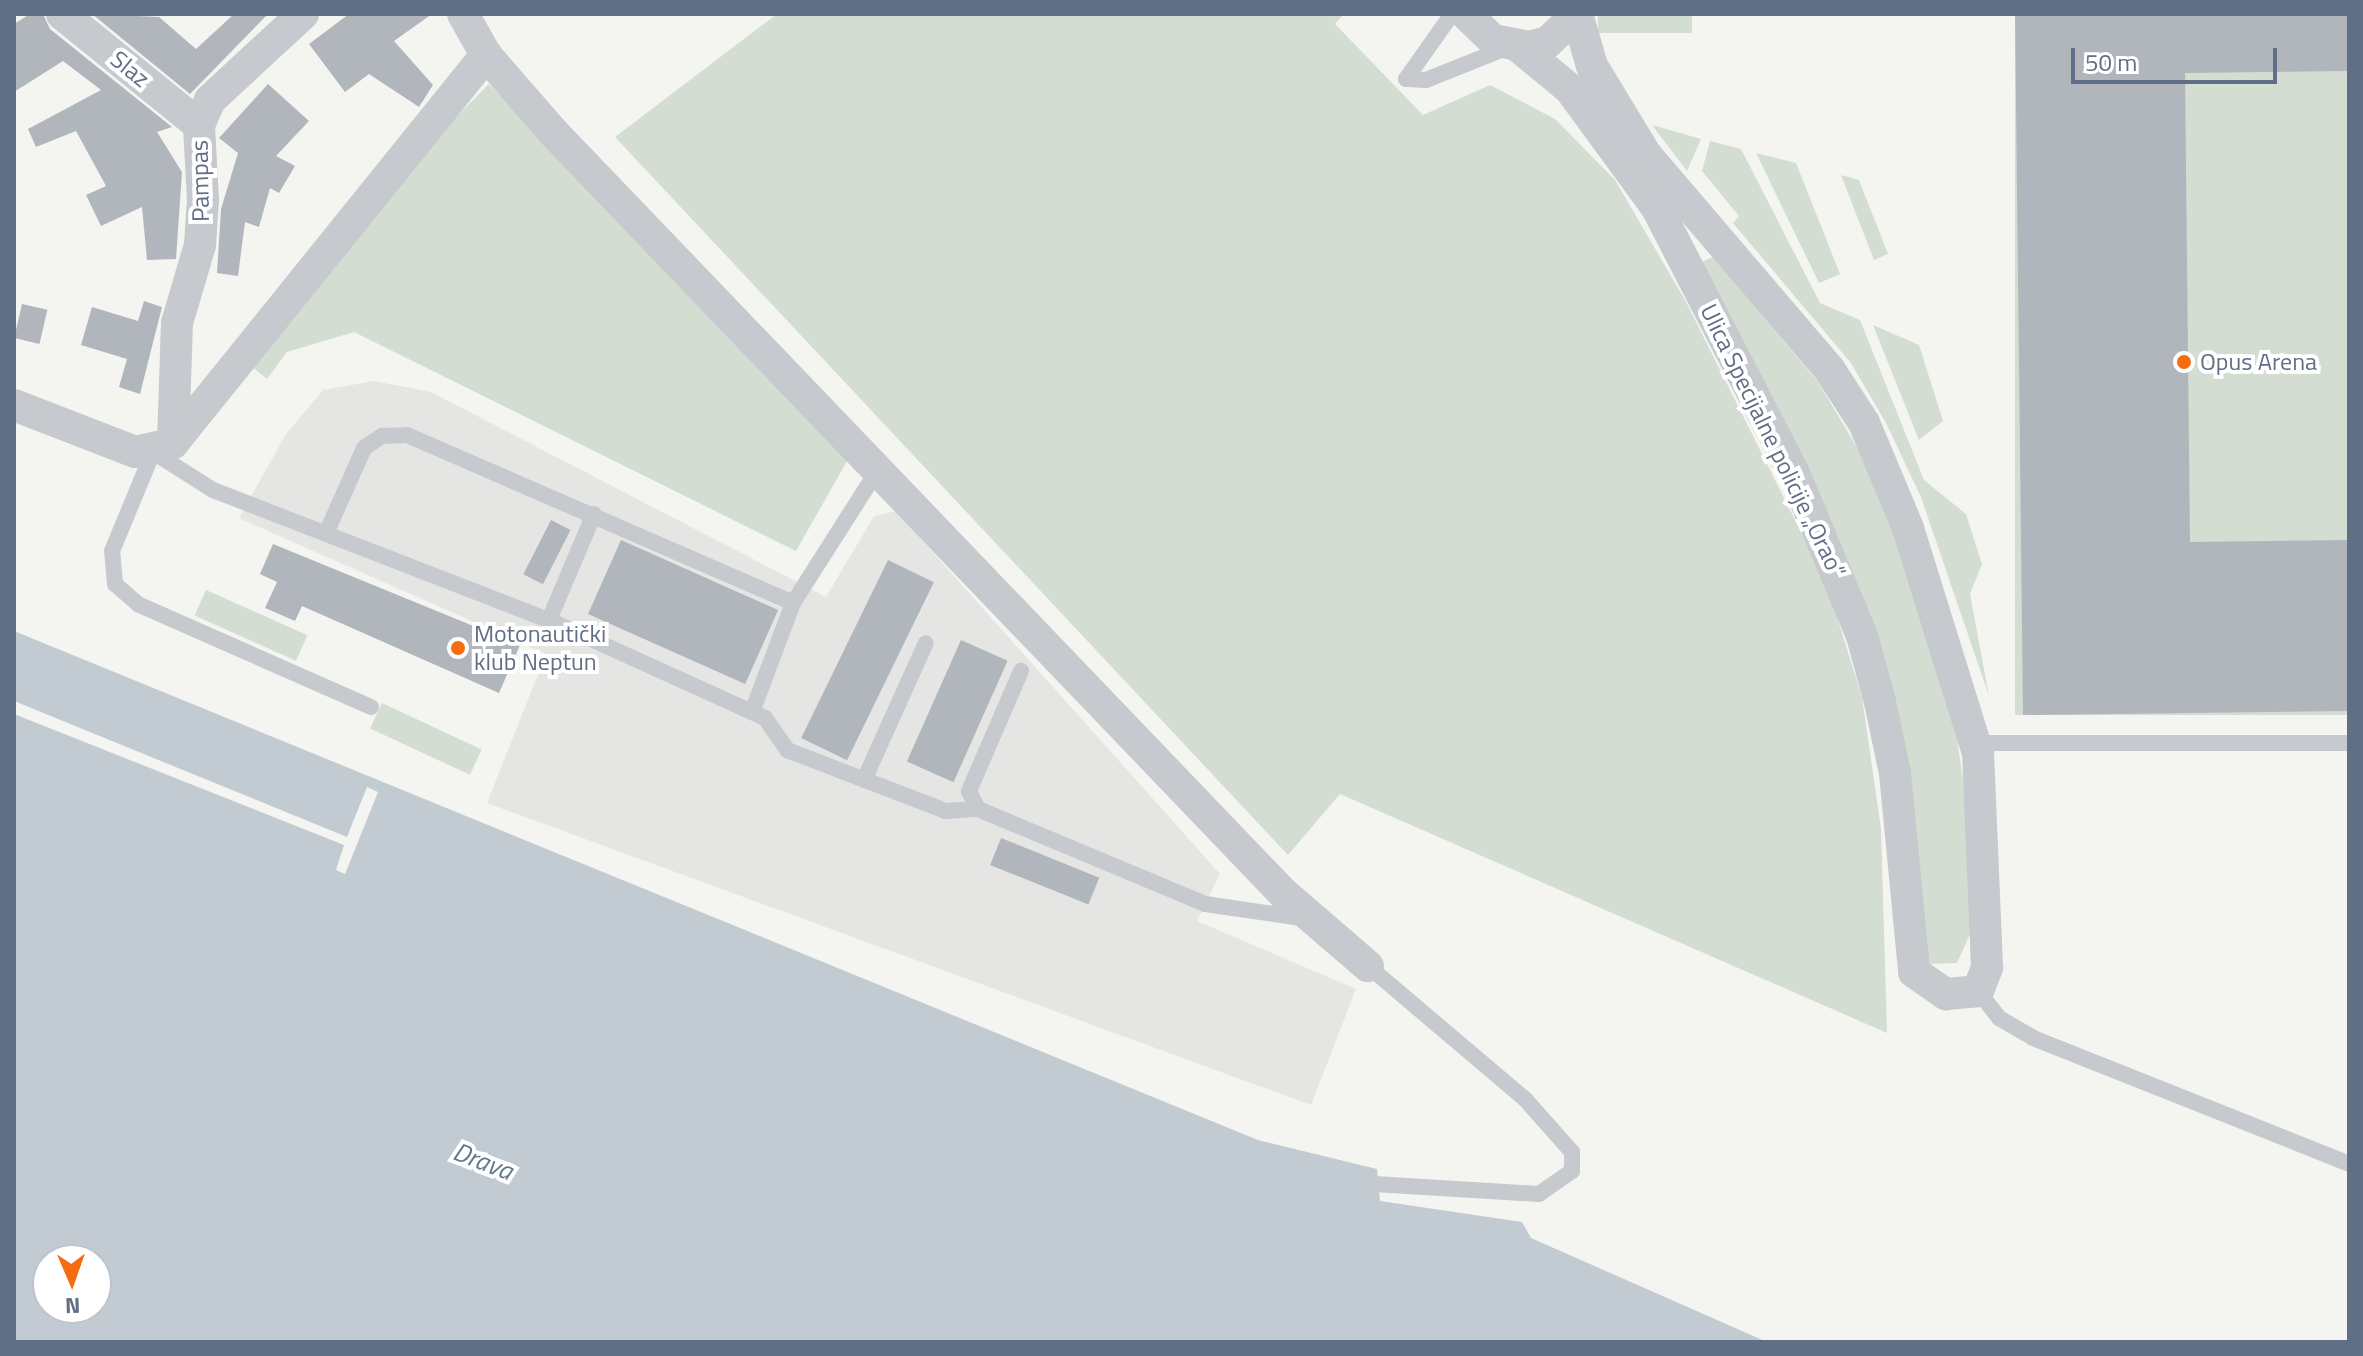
<!DOCTYPE html>
<html>
<head>
<meta charset="utf-8">
<style>
  body { margin:0 }
  #map { position:relative; width:2363px; height:1356px; overflow:hidden; background:#f4f5f0; font-family:"Titillium Web",sans-serif }
  div>[style] { position:absolute }
  .built>* { inset:0; background:#e5e5e4 }
  .green>* { inset:0; background:#d3ddd1; transform-origin:0 0 }
  .water>* { inset:0; background:#c3cbd2 }
  .pier>* { inset:0; background:#f4f5f0 }
  .building>* { inset:0; background:#b1b6bd; transform-origin:0 0 }
  .lane>* { height:16px; margin:-8px; padding:0 8px; transform-origin:8px; border-radius:8px; background:#c6c9cd }
  .street>* { height:32px; margin:-16px; padding:0 16px; transform-origin:16px; border-radius:16px; background:#c6c9cd }
  .dots>* { width:22px; height:22px; translate:-50% -50%; box-sizing:border-box; border:4px solid #fff; border-radius:50% }
  span { translate:-50% -50%; white-space:nowrap; text-align:center; line-height:1.15; -webkit-text-stroke:8px #fff; paint-order:stroke }
  .street-label { font-size:24px; color:#606f85 }
  .poi-label { font-size:24px; color:#606f85 }
  .left { translate:0 -50%; text-align:left }
  .water-label { font-size:26px; color:#617889; font-style:italic }
  .frame { position:absolute; inset:0; border:16px solid #606f85; pointer-events:none }
  .north { position:absolute; left:32px; top:1244px; width:80px; height:80px; box-sizing:border-box; background:#fff; border:2px solid #bfc5ce; border-radius:50%; rotate:178deg; font-size:22px; font-weight:700; line-height:32px; text-align:center; color:#606f85 }
  .north::after { content:''; display:block; margin:auto; width:28px; height:36px; background:#f56b10; clip-path:polygon(50% 0,100% 100%,50% 72%,0 100%) }
  .scale { position:absolute; left:2071px; top:48px; width:206px; height:36px; box-sizing:border-box; border:4px solid #606f85; border-top:0; padding-left:10px; font-size:24px; line-height:28px; white-space:nowrap; color:#606f85; -webkit-text-stroke:6px #fff; paint-order:stroke }
</style>
</head>
<body>
<div id="map">
  <div class="built">
    <i style="clip-path:polygon(374px 381px,431px 392px,826px 597px,874px 516px,896px 511px,1220px 874px,1197px 921px,1356px 989px,1311px 1105px,487px 803px,546px 654px,239px 518px,286px 434px,323px 390px)"></i>
  </div>
  <div class="green">
    <i style="clip-path:polygon(777px 14px,1344px 14px,1335px 24px,1423px 115px,1490px 85px,1555px 119px,1615px 180px,1685px 300px,1826px 582px,1862px 697px,1881px 829px,1887px 1033px,1340px 794px,1288px 855px,615px 137px)"></i>
    <i style="left:1598px;top:14px;width:94px;height:19px"></i>
    <i style="left:2015px;top:14px;width:334px;height:701px"></i>
    <i style="clip-path:polygon(489px 84px,851px 454px,796px 551px,354px 332px,287px 352px,267px 379px,250px 365px,426px 147px)"></i>
    <i style="clip-path:polygon(1652px 125px,1701px 139px,1687px 171px)"></i>
    <i style="clip-path:polygon(1710px 141px,1741px 149px,1820px 303px,1860px 320px,1924px 480px,1966px 514px,1982px 564px,1970px 594px,1989px 696px,1921px 497px,1886px 423px,1851px 363px,1733px 223px,1739px 216px,1702px 171px)"></i>
    <i style="clip-path:polygon(1756px 153px,1796px 163px,1840px 274px,1819px 283px)"></i>
    <i style="clip-path:polygon(1841px 175px,1859px 180px,1888px 254px,1874px 260px)"></i>
    <i style="clip-path:polygon(1713px 257px,1818px 382px,1858px 449px,1911px 574px,1952px 703px,1969px 823px,1974px 925px,1957px 963px,1927px 964px,1903px 773px,1701px 262px)"></i>
    <i style="clip-path:polygon(1873px 325px,1919px 345px,1943px 421px,1919px 440px)"></i>
    <i style="left:206px;top:590px;width:111px;height:28px;rotate:24deg"></i>
    <i style="left:382px;top:703px;width:110px;height:28px;rotate:25deg"></i>
  </div>
  <div class="water">
    <i style="clip-path:polygon(evenodd,14px 631px,1258px 1140px,1377px 1169px,1380px 1201px,1522px 1222px,1531px 1238px,1767px 1342px,14px 1342px,14px 631px,48px 1260px,96px 1260px,96px 1308px,48px 1308px,48px 1260px)"></i>
  </div>
  <div class="pier">
    <i style="clip-path:polygon(14px 701px,347px 837px,367px 787px,378px 792px,345px 874px,336px 870px,344px 845px,14px 714px)"></i>
  </div>
  <div class="building">
    <i style="clip-path:polygon(30px 14px,43px 14px,50px 29px,172px 127px,157px 132px,182px 172px,176px 259px,147px 260px,142px 207px,101px 226px,86px 195px,106px 186px,76px 131px,36px 147px,28px 129px,101px 90px,63px 61px,14px 92px,14px 24px)"></i>
    <i style="clip-path:polygon(92px 14px,159px 17px,196px 49px,234px 14px,268px 14px,190px 94px)"></i>
    <i style="clip-path:polygon(349px 14px,432px 14px,394px 41px,433px 85px,419px 107px,369px 74px,345px 92px,309px 44px)"></i>
    <i style="clip-path:polygon(2015px 14px,2349px 14px,2349px 71px,2185px 73px,2190px 542px,2349px 540px,2349px 711px,2023px 715px)"></i>
    <i style="clip-path:polygon(268px 84px,309px 121px,276px 156px,295px 166px,279px 193px,270px 188px,259px 227px,245px 222px,238px 276px,217px 273px,221px 209px,238px 153px,219px 138px)"></i>
    <i style="clip-path:polygon(144px 301px,162px 307px,140px 394px,119px 387px,127px 359px,81px 345px,92px 307px,138px 321px)"></i>
    <i style="left:22px;top:304px;width:26px;height:35px;rotate:13deg"></i>
    <i style="left:551px;top:520px;width:22px;height:61px;rotate:27deg"></i>
    <i style="left:621px;top:540px;width:172px;height:81px;rotate:24deg"></i>
    <i style="clip-path:polygon(273px 544px,520px 645px,499px 693px,302px 606px,295px 621px,265px 608px,277px 582px,260px 574px)"></i>
    <i style="left:888px;top:560px;width:51px;height:198px;rotate:26deg"></i>
    <i style="left:961px;top:640px;width:51px;height:133px;rotate:24deg"></i>
    <i style="left:1001px;top:838px;width:106px;height:29px;rotate:22deg"></i>
  </div>
  <div class="lane">
    <i style="left:1406px;top:79px;width:20px;rotate:3deg"></i>
    <i style="left:1426px;top:80px;width:86px;rotate:-21.8deg"></i>
    <i style="left:1406px;top:79px;width:80px;rotate:-54.7deg"></i>
    <i style="left:328px;top:529px;width:89px;rotate:-66deg"></i>
    <i style="left:364px;top:448px;width:22px;rotate:-34deg"></i>
    <i style="left:382px;top:436px;width:25px;rotate:-2deg"></i>
    <i style="left:407px;top:435px;width:421px;rotate:23.5deg"></i>
    <i style="left:549px;top:620px;width:115px;rotate:-67deg"></i>
    <i style="left:371px;top:707px;width:255px;rotate:-156.2deg"></i>
    <i style="left:138px;top:604px;width:30px;rotate:-139deg"></i>
    <i style="left:115px;top:584px;width:33px;rotate:-95deg"></i>
    <i style="left:112px;top:551px;width:107px;rotate:-67.5deg"></i>
    <i style="left:153px;top:452px;width:71px;rotate:32.3deg"></i>
    <i style="left:213px;top:490px;width:360px;rotate:21.2deg"></i>
    <i style="left:549px;top:620px;width:237px;rotate:24.4deg"></i>
    <i style="left:765px;top:718px;width:39px;rotate:55deg"></i>
    <i style="left:787px;top:750px;width:170px;rotate:21deg"></i>
    <i style="left:946px;top:811px;width:32px;rotate:-4deg"></i>
    <i style="left:978px;top:809px;width:246px;rotate:22.7deg"></i>
    <i style="left:1205px;top:904px;width:104px;rotate:8.3deg"></i>
    <i style="left:752px;top:712px;width:116px;rotate:-69.4deg"></i>
    <i style="left:793px;top:603px;width:160px;rotate:-57.5deg"></i>
    <i style="left:1975px;top:743px;width:374px"></i>
    <i style="left:864px;top:780px;width:150px;rotate:-65.7deg"></i>
    <i style="left:978px;top:809px;width:20px;rotate:-117deg"></i>
    <i style="left:969px;top:791px;width:131px;rotate:-66.6deg"></i>
    <i style="left:1368px;top:966px;width:206px;rotate:40.3deg"></i>
    <i style="left:1525px;top:1099px;width:71px;rotate:48.4deg"></i>
    <i style="left:1572px;top:1152px;width:19px;rotate:90deg"></i>
    <i style="left:1572px;top:1171px;width:40px;rotate:145.1deg"></i>
    <i style="left:1539px;top:1194px;width:165px;rotate:-176.5deg"></i>
    <i style="left:1978px;top:991px;width:34px;rotate:52deg"></i>
    <i style="left:1999px;top:1018px;width:39px;rotate:30deg"></i>
    <i style="left:2033px;top:1038px;width:340px;rotate:21.7deg"></i>
  </div>
  <div class="street">
    <i style="left:62px;top:14px;width:176px;rotate:39deg"></i>
    <i style="left:463px;top:14px;width:47px;rotate:60.7deg"></i>
    <i style="left:486px;top:55px;width:101px;rotate:49deg"></i>
    <i style="left:552px;top:131px;width:1056px;rotate:46.19deg"></i>
    <i style="left:1283px;top:893px;width:112px;rotate:40.7deg"></i>
    <i style="left:1466px;top:14px;width:37px;rotate:44deg"></i>
    <i style="left:1493px;top:40px;width:38px;rotate:11deg"></i>
    <i style="left:1530px;top:47px;width:19px;rotate:-16deg"></i>
    <i style="left:1548px;top:42px;width:40px;rotate:-44deg"></i>
    <i style="left:1519px;top:47px;width:66px;rotate:39.5deg"></i>
    <i style="left:1570px;top:89px;width:147px;rotate:53.8deg"></i>
    <i style="left:1657px;top:208px;width:296px;rotate:62.7deg"></i>
    <i style="left:1793px;top:471px;width:179px;rotate:67.3deg"></i>
    <i style="left:1862px;top:636px;width:68px;rotate:74.7deg"></i>
    <i style="left:1880px;top:702px;width:73px;rotate:78.1deg"></i>
    <i style="left:1895px;top:773px;width:200px;rotate:84.5deg"></i>
    <i style="left:1914px;top:972px;width:39px;rotate:35deg"></i>
    <i style="left:1946px;top:994px;width:32px;rotate:-5deg"></i>
    <i style="left:1978px;top:991px;width:26px;rotate:-69deg"></i>
    <i style="left:1987px;top:967px;width:214px;rotate:-92.4deg"></i>
    <i style="left:1978px;top:753px;width:236px;rotate:-107.3deg"></i>
    <i style="left:1908px;top:528px;width:114px;rotate:-112.7deg"></i>
    <i style="left:1864px;top:423px;width:64px;rotate:-122.9deg"></i>
    <i style="left:1829px;top:369px;width:282px;rotate:-130.5deg"></i>
    <i style="left:1646px;top:155px;width:104px;rotate:-121.2deg"></i>
    <i style="left:1592px;top:66px;width:54px;rotate:-106.1deg"></i>
    <i style="left:14px;top:405px;width:130px;rotate:21.2deg"></i>
    <i style="left:135px;top:452px;width:39px;rotate:-13deg"></i>
    <i style="left:173px;top:443px;width:499px;rotate:-51.1deg"></i>
    <i style="left:173px;top:443px;width:120px;rotate:-88.1deg"></i>
    <i style="left:177px;top:323px;width:81px;rotate:-73.6deg"></i>
    <i style="left:200px;top:245px;width:45px;rotate:-86.2deg"></i>
    <i style="left:203px;top:200px;width:75px;rotate:-93.1deg"></i>
    <i style="left:199px;top:125px;width:27px;rotate:-66deg"></i>
    <i style="left:210px;top:100px;width:127px;rotate:-42.8deg"></i>
  </div>
  <div class="dots">
    <i style="left:2184px;top:362px;background:#f56b10"></i>
    <i style="left:458px;top:648px;background:#f56b10"></i>
  </div>
  <div class="street-label">
    <span style="left:130px;top:69px;rotate:39deg">Slaz</span>
    <span style="left:200px;top:181px;rotate:-91deg">Pampas</span>
    <span style="left:1773px;top:441px;rotate:64deg">Ulica Specijalne policije „Orao“</span>
  </div>
  <div class="poi-label">
    <span class="left" style="left:2200px;top:362px">Opus Arena</span>
    <span class="left" style="left:474px;top:648px">Motonautički<br>klub Neptun</span>
  </div>
  <div class="water-label">
    <span style="left:483px;top:1161px;rotate:21deg">Drava</span>
  </div>
  <div class="frame"></div>
  <div class="north">N</div>
  <div class="scale">50 m</div>
</div>
</body>
</html>
